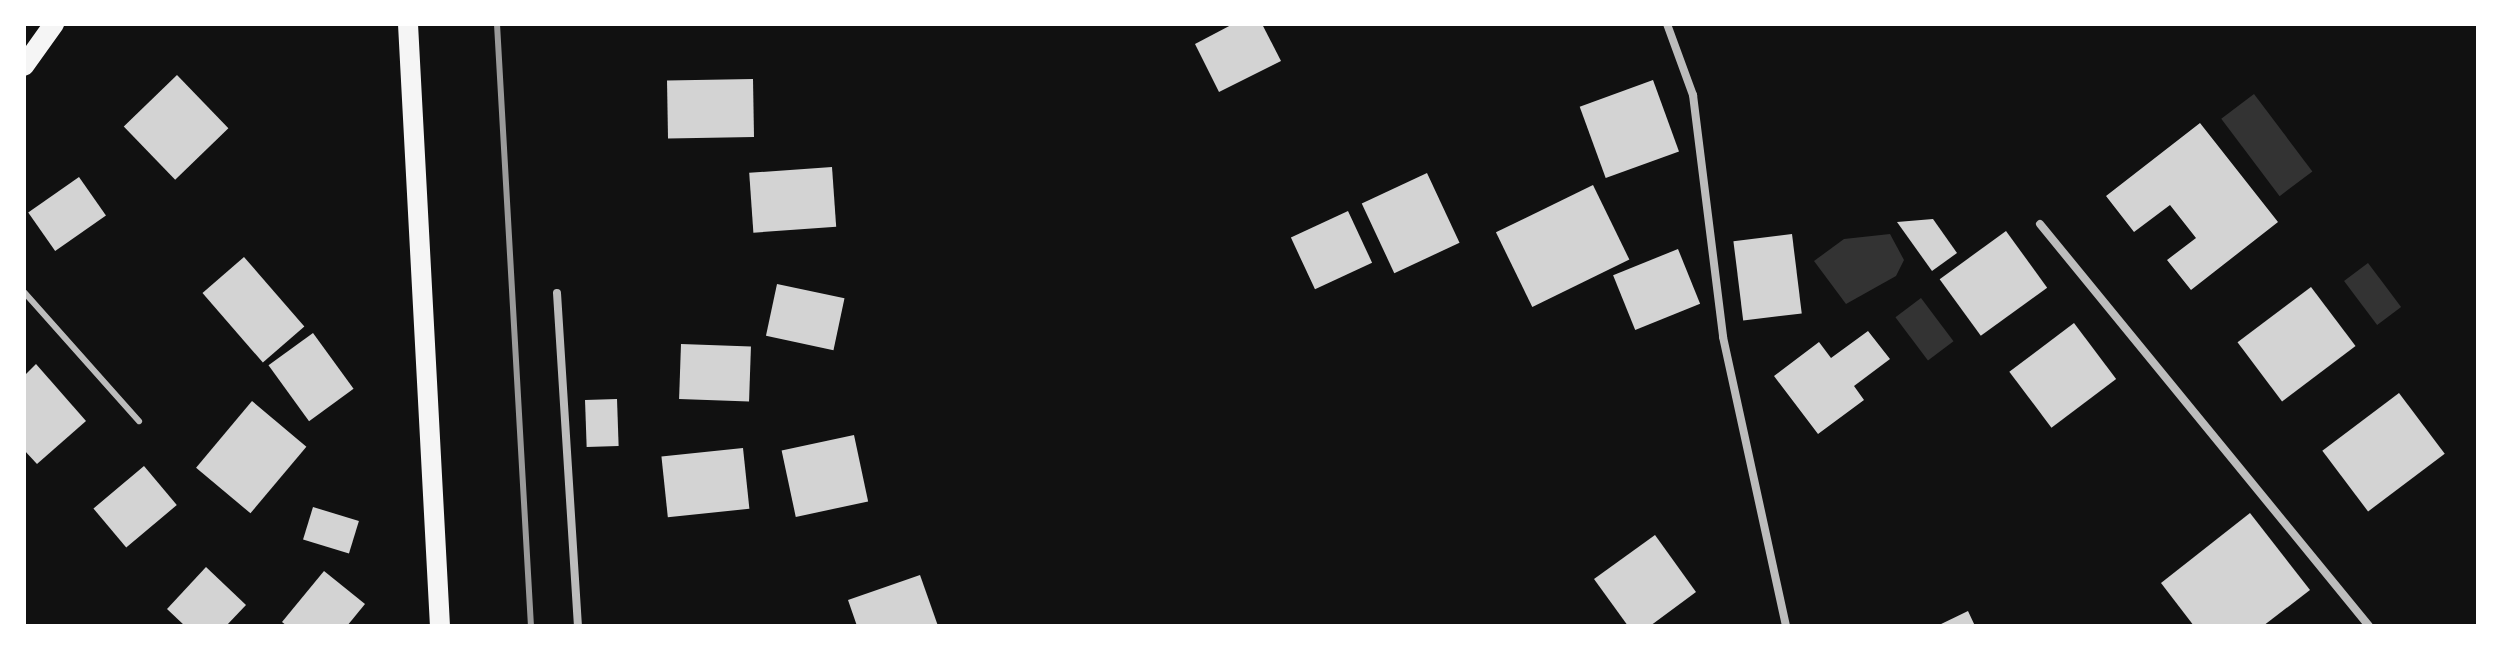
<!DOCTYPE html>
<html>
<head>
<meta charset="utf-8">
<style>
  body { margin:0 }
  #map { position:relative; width:2502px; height:650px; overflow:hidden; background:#111; font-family:Manrope,sans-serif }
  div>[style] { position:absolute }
  .water>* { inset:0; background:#333; transform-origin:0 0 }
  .building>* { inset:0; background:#d3d3d3; transform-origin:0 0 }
  .service>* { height:6px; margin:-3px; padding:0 3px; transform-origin:3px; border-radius:3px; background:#bcbcbc }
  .minor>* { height:8px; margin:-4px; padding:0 4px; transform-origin:4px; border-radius:4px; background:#bcbcbc }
  .primary>* { height:20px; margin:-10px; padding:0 10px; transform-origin:10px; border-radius:10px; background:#f5f5f5 }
  .rail>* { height:6px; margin:-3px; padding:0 3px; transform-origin:3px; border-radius:3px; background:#9a9a9a }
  span { translate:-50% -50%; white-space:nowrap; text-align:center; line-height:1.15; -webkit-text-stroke:7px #fff; paint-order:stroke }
  .frame { position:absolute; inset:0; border:26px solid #fff; pointer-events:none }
</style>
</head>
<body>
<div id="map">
  <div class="water">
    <i style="left:2254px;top:94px;width:97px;height:41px;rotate:53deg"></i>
    <i style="clip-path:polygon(1890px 234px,1904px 260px,1896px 276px,1846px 304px,1814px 261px,1844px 239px)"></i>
    <i style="left:2368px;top:263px;width:55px;height:30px;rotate:53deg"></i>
    <i style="left:1921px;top:298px;width:54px;height:32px;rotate:53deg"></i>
  </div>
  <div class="building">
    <i style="clip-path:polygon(1233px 24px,1262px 24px,1281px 61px,1219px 92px,1195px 44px)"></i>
    <i style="left:177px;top:75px;width:74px;height:74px;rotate:46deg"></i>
    <i style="left:753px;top:79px;width:58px;height:86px;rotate:89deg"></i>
    <i style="left:1653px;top:80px;width:76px;height:78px;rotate:70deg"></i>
    <i style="clip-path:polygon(2200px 123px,2278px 222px,2191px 290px,2167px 260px,2196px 238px,2170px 205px,2134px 232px,2106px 196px)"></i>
    <i style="left:832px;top:167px;width:60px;height:83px;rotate:86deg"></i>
    <i style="left:1427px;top:173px;width:77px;height:72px;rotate:65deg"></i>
    <i style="left:79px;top:177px;width:47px;height:62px;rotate:55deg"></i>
    <i style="left:1593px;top:185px;width:83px;height:108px;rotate:64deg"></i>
    <i style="left:1348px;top:211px;width:57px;height:63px;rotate:65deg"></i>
    <i style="clip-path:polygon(1933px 219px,1957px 253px,1932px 271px,1897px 222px)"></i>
    <i style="left:2006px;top:231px;width:70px;height:82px;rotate:54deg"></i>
    <i style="left:1792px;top:234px;width:80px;height:59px;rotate:83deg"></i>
    <i style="left:1678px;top:249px;width:59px;height:70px;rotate:68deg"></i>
    <i style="left:244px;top:257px;width:92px;height:55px;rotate:49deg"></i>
    <i style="left:777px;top:284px;width:69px;height:53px;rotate:12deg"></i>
    <i style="left:2311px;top:287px;width:74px;height:92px;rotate:53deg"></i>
    <i style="left:2074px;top:323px;width:70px;height:81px;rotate:53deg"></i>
    <i style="clip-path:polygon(1868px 331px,1890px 359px,1854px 386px,1864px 400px,1818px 434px,1774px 376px,1819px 342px,1831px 358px)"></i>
    <i style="left:313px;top:333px;width:69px;height:55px;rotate:54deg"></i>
    <i style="left:681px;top:344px;width:70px;height:55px;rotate:2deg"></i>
    <i style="clip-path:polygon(36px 364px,86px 421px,37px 464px,24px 450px,24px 376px)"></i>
    <i style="left:2399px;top:393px;width:76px;height:96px;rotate:53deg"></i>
    <i style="left:617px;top:399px;width:47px;height:32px;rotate:88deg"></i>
    <i style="left:252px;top:401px;width:71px;height:87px;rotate:40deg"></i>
    <i style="left:854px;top:435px;width:68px;height:74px;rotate:78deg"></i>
    <i style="left:743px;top:448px;width:61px;height:82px;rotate:84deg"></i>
    <i style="left:144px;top:466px;width:51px;height:66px;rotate:50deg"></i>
    <i style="left:313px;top:507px;width:48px;height:34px;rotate:17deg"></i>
    <i style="clip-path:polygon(2250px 513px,2310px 590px,2263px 626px,2194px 626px,2161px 583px)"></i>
    <i style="clip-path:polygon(1655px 535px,1696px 592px,1650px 626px,1628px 626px,1594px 579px)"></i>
    <i style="clip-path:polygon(206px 567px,246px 605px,226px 626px,185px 626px,167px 609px)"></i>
    <i style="clip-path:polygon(324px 571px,365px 604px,347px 626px,287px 626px,282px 622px)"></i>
    <i style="clip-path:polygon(920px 575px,938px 626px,857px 626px,848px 600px)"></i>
    <i style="clip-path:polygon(1968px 611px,1975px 626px,1937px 626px)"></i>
  </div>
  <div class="service">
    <i style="left:24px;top:292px;width:173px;rotate:48.3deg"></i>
  </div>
  <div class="minor">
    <i style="left:1667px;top:24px;width:76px;rotate:69.9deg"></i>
    <i style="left:1693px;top:95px;width:244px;rotate:82.9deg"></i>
    <i style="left:1723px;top:337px;width:296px;rotate:77.7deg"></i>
    <i style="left:2040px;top:224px;width:519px;rotate:50.7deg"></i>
    <i style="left:557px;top:293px;width:334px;rotate:86.4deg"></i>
  </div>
  <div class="primary">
    <i style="left:408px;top:24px;width:603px;rotate:86.96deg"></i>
    <i style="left:24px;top:66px;width:52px;rotate:-54.5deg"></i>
  </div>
  <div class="rail">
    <i style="left:497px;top:24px;width:603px;rotate:86.77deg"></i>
  </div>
  <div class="frame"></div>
</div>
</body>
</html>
